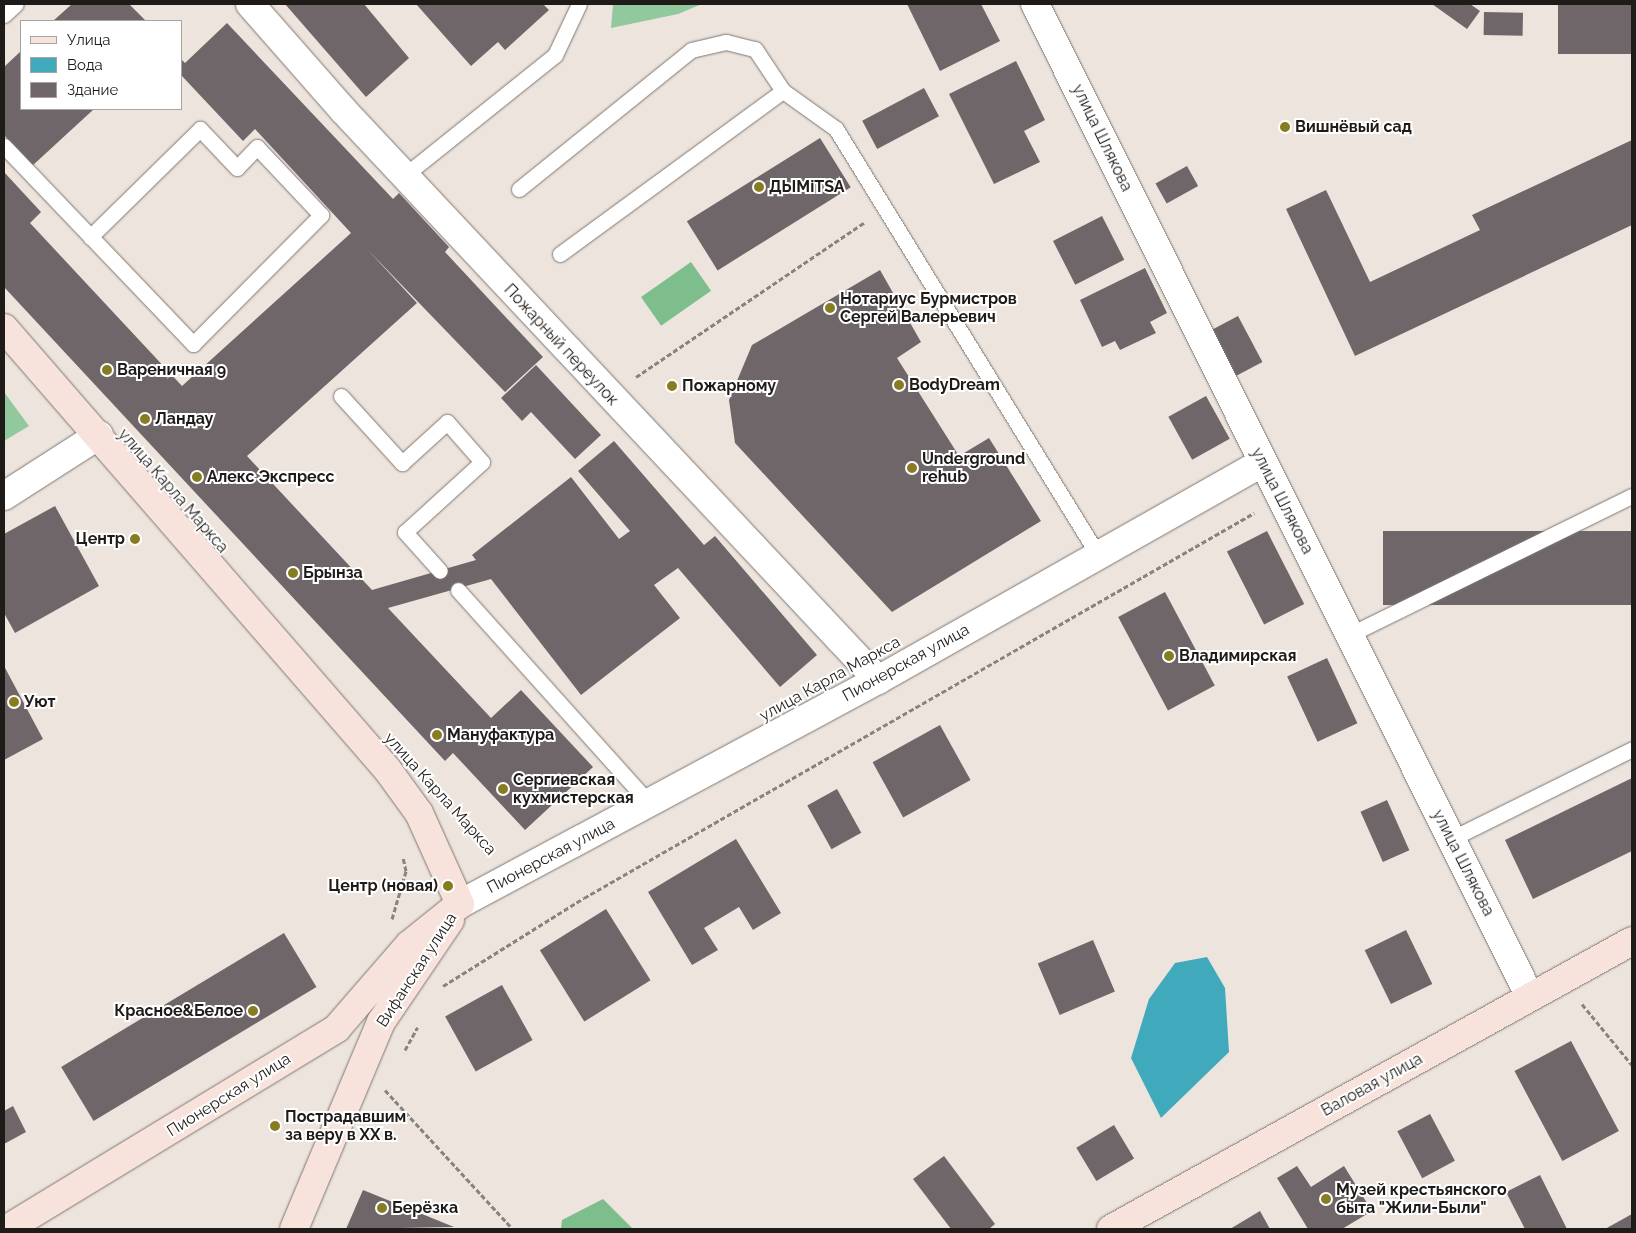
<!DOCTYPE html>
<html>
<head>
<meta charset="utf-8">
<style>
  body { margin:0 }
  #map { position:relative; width:1636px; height:1233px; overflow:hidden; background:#ede4dd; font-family:Raleway,sans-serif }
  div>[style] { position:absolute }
  .green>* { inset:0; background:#91c89d }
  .forest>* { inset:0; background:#7dbe8c; transform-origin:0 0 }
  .water>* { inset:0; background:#40aabc }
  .building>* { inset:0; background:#6f666a; transform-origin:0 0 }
  .path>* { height:3px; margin-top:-1.5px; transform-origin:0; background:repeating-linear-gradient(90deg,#89837e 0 5px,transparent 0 7.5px) }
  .roads { filter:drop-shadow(0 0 1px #7e7771) drop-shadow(0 0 1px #7e7771) }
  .lane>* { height:15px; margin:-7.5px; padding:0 7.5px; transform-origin:7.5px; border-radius:7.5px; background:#fff }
  .street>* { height:28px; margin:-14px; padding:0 14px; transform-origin:14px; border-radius:14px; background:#fff }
  .secondary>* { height:28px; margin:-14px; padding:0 14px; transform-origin:14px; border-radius:14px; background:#f8e2dc }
  .dots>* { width:14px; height:14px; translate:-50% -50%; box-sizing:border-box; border:2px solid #fff; border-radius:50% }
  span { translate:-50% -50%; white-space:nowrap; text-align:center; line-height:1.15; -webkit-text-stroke:4px #fff; paint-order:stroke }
  .poi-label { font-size:16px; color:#1e1b18; font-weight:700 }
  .left { translate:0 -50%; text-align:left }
  .right { translate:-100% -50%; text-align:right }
  .street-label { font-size:16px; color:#1e1b18 }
  .frame { position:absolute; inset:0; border:5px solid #1e1b18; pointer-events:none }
  .legend { position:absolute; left:20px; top:20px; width:162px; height:90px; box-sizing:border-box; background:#fff; border:1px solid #a5a4a3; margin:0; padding:6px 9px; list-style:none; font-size:15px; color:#1e1b18 }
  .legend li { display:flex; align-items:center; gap:10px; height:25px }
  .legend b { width:25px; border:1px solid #a5a4a3 }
</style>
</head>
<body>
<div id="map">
  <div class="green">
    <i style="clip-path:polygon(613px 4px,702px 4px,678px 14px,611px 28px)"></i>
    <i style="clip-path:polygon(4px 392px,29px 426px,4px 441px)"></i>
  </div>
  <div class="forest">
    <i style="left:691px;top:262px;width:35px;height:61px;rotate:55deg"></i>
    <i style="clip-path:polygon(603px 1199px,633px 1229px,561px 1229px,562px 1220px)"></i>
  </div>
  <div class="water">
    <i style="clip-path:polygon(1207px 957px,1225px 988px,1229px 1052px,1161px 1118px,1131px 1058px,1149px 999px,1175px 963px)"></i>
  </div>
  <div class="building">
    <i style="clip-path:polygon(72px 4px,129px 4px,146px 21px,53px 21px)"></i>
    <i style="clip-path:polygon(285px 4px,364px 4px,409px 58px,366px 97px)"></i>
    <i style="clip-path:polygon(416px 4px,543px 4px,549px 10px,505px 50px,498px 42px,471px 66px)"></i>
    <i style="clip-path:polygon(907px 4px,981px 4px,1000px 41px,940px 71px)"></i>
    <i style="clip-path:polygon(1432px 4px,1470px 4px,1480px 11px,1467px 29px)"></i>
    <i style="left:1632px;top:5px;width:49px;height:74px;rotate:90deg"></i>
    <i style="left:1484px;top:12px;width:39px;height:23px;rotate:1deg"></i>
    <i style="clip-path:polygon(227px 23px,393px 199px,399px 193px,449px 247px,445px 252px,543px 357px,505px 392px,367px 249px,417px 303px,247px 456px,372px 590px,476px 560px,472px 555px,571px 477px,619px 539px,630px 531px,578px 471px,614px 441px,704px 545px,715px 536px,817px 655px,780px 687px,678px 568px,654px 585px,680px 618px,581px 695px,491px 579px,388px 608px,491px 718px,521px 690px,593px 767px,525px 830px,453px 753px,445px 761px,4px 287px,4px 172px,41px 212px,30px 223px,182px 386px,351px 233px,255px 129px,243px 141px,181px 75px,181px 59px,185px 63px)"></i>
    <i style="clip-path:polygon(21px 51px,21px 109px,94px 109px,32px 166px,4px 135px,4px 67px)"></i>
    <i style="clip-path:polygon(1016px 61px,1045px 120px,1024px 131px,1040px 162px,994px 184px,949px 94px)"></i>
    <i style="left:924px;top:88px;width:32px;height:70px;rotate:62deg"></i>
    <i style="left:820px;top:138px;width:58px;height:157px;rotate:58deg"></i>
    <i style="clip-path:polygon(1632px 140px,1632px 225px,1355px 356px,1286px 209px,1326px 190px,1370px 282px,1480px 230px,1472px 215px)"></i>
    <i style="left:1187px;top:166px;width:23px;height:36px;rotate:61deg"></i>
    <i style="left:1102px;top:216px;width:49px;height:55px;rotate:63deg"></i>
    <i style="clip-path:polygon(1145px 268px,1167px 313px,1150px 322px,1156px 333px,1120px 350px,1115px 341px,1102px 347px,1080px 300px)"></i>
    <i style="clip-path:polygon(880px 270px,921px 342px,897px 358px,959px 456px,989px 438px,1041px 521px,892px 612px,735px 443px,729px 400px,752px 345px)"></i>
    <i style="left:1238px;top:316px;width:52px;height:30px;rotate:62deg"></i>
    <i style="clip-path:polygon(536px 365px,601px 435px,575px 459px,531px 412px,522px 421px,501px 398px)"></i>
    <i style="left:1206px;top:396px;width:49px;height:43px;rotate:61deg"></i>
    <i style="clip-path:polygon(55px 506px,99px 586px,15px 633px,4px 613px,4px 534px)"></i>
    <i style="left:1267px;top:531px;width:82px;height:45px;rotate:63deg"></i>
    <i style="left:1632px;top:531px;width:74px;height:249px;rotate:90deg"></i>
    <i style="left:1165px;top:592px;width:106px;height:53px;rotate:62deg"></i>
    <i style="left:1327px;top:658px;width:72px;height:44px;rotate:65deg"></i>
    <i style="clip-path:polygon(4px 666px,43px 739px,4px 760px)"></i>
    <i style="left:940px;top:725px;width:63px;height:77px;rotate:61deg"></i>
    <i style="clip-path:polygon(1632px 778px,1632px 851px,1533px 899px,1505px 840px)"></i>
    <i style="left:837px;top:789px;width:50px;height:34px;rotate:61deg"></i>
    <i style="left:1387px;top:800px;width:55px;height:29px;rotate:66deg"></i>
    <i style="clip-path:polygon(736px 839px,781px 913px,753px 930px,739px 907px,704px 928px,718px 950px,692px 965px,648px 892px)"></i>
    <i style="left:606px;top:909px;width:84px;height:78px;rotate:58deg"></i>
    <i style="left:1406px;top:930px;width:60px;height:46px;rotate:64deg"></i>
    <i style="left:284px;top:933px;width:63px;height:260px;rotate:59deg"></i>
    <i style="left:1093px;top:940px;width:56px;height:60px;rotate:67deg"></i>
    <i style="left:502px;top:985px;width:63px;height:65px;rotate:61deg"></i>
    <i style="left:1571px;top:1041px;width:102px;height:64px;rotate:62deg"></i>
    <i style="clip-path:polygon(13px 1106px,26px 1132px,4px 1144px,4px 1111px)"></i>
    <i style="left:1430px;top:1114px;width:53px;height:37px;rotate:62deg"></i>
    <i style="left:1114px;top:1125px;width:39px;height:44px;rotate:59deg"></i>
    <i style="clip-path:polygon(944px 1156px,995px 1224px,989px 1229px,951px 1229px,913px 1179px)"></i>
    <i style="clip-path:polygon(1297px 1166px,1311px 1187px,1344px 1166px,1372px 1211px,1342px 1229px,1308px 1229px,1277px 1178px)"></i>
    <i style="clip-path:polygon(1540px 1175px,1567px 1229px,1525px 1229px,1506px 1192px)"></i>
    <i style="clip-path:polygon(363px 1190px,454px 1227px,346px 1229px)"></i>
    <i style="clip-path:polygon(1260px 1211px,1270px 1229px,1230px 1229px)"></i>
    <i style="clip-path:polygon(1632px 1214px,1632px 1229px,1605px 1229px)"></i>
  </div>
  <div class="path">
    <i style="left:636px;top:377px;width:277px;rotate:-34.1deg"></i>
    <i style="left:454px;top:812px;width:56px;rotate:48.6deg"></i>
    <i style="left:392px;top:919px;width:50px;rotate:-73.7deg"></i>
    <i style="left:406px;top:871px;width:14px;rotate:-102deg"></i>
    <i style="left:443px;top:986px;width:166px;rotate:-32deg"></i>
    <i style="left:584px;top:898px;width:773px;rotate:-29.88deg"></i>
    <i style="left:1582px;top:1004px;width:79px;rotate:50.7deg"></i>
    <i style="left:405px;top:1050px;width:26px;rotate:-61deg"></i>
    <i style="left:385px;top:1090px;width:189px;rotate:47.4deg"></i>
  </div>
  <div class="roads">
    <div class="lane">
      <i style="left:4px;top:15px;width:16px;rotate:-43deg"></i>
      <i style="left:4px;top:146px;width:274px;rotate:46.3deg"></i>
      <i style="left:193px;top:344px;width:182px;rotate:-45.2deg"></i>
      <i style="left:321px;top:215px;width:93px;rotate:-133.3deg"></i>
      <i style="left:257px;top:147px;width:29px;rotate:134deg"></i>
      <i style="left:237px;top:168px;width:54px;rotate:-133.5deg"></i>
      <i style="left:200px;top:129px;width:154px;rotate:135.5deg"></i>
      <i style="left:404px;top:176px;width:193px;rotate:-38.7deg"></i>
      <i style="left:555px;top:55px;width:56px;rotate:-64.8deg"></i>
      <i style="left:519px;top:189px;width:221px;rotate:-38.9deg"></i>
      <i style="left:691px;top:50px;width:36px;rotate:-13deg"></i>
      <i style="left:726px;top:42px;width:30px;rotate:14deg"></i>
      <i style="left:755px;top:49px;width:50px;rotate:56.3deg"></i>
      <i style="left:560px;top:254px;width:276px;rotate:-36.2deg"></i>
      <i style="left:783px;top:91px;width:65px;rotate:35.6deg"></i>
      <i style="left:836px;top:129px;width:499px;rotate:58.4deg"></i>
      <i style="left:341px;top:396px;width:91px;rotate:47.7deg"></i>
      <i style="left:402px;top:463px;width:61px;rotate:-42.3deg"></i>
      <i style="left:447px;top:422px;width:53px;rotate:48.8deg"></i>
      <i style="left:482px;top:462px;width:104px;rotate:137.7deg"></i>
      <i style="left:405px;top:532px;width:52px;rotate:48.1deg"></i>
      <i style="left:458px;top:590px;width:288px;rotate:48.1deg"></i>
      <i style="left:1349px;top:635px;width:315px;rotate:-26.2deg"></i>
      <i style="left:1451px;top:839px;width:202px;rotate:-26.4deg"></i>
    </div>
    <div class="street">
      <i style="left:250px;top:4px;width:141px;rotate:48.7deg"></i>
      <i style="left:343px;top:110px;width:782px;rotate:46.81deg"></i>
      <i style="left:1035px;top:4px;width:1110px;rotate:63.5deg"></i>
      <i style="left:4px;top:496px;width:113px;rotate:-32.7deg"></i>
      <i style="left:460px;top:904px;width:474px;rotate:-28.2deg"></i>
      <i style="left:878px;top:680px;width:442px;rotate:-29.5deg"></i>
    </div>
    <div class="secondary">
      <i style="left:4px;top:328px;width:584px;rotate:49.03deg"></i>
      <i style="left:387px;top:769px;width:54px;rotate:54deg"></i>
      <i style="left:419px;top:813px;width:100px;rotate:65.7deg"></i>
      <i style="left:7px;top:1229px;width:386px;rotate:-31.3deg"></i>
      <i style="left:337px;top:1028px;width:110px;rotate:-49.1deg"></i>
      <i style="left:409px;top:945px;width:65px;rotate:-38.8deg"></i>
      <i style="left:294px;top:1229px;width:225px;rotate:-67.2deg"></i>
      <i style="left:381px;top:1022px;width:123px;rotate:-55.9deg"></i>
      <i style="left:1111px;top:1229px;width:595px;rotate:-28.93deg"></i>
    </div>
  </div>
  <div class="dots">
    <i style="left:1285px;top:127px;background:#887c22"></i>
    <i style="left:759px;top:187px;background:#887c22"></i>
    <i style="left:830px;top:308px;background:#887c22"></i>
    <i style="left:107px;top:370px;background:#887c22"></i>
    <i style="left:899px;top:385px;background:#887c22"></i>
    <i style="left:672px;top:386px;background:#887c22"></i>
    <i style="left:145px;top:419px;background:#887c22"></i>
    <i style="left:912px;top:468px;background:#887c22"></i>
    <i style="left:197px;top:477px;background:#887c22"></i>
    <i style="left:135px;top:539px;background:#887c22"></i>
    <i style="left:293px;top:573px;background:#887c22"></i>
    <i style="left:1169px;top:656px;background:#887c22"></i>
    <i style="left:14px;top:702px;background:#887c22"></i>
    <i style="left:437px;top:735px;background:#887c22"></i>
    <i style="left:503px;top:789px;background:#887c22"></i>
    <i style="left:448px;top:886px;background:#887c22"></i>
    <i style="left:253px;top:1011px;background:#887c22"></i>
    <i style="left:275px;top:1126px;background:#887c22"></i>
    <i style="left:1326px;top:1199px;background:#887c22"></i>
    <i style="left:382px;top:1208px;background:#887c22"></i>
  </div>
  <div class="poi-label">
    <span class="left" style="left:1295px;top:127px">Вишнёвый сад</span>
    <span class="left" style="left:769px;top:187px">ДЫМiTSA</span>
    <span class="left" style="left:840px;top:308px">Нотариус Бурмистров<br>Сергей Валерьевич</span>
    <span class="left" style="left:117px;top:370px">Вареничная 9</span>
    <span class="left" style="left:909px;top:385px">BodyDream</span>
    <span class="left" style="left:682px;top:386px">Пожарному</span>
    <span class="left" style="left:155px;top:419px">Ландау</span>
    <span class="left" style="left:922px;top:468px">Underground<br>rehub</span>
    <span class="left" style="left:207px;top:477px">Алекс Экспресс</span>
    <span class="right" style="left:125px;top:539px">Центр</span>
    <span class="left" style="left:303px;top:573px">Брынза</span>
    <span class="left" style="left:1179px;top:656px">Владимирская</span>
    <span class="left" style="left:24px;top:702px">Уют</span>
    <span class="left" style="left:447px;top:735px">Мануфактура</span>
    <span class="left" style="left:513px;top:789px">Сергиевская<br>кухмистерская</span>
    <span class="right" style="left:438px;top:886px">Центр (новая)</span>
    <span class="right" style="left:243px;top:1011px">Красное&amp;Белое</span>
    <span class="left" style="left:285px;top:1126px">Пострадавшим<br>за веру в XX в.</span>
    <span class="left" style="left:1336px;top:1199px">Музей крестьянского<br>быта "Жили-Были"</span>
    <span class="left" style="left:392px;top:1208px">Берёзка</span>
  </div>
  <div class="street-label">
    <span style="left:1102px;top:138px;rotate:64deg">улица Шлякова</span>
    <span style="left:561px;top:345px;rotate:47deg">Пожарный переулок</span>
    <span style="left:173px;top:491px;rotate:49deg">улица Карла Маркса</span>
    <span style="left:1282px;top:501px;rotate:63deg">улица Шлякова</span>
    <span style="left:906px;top:663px;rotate:-29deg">Пионерская улица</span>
    <span style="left:830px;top:679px;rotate:-29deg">улица Карла Маркса</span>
    <span style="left:440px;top:794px;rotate:48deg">улица Карла Маркса</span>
    <span style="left:551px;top:856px;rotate:-28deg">Пионерская улица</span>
    <span style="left:1463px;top:863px;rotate:63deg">улица Шлякова</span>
    <span style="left:417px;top:970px;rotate:-57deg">Вифанская улица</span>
    <span style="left:1372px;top:1085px;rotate:-29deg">Валовая улица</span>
    <span style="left:229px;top:1095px;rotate:-32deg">Пионерская улица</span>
  </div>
  <div class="frame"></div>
  <ul class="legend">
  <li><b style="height:6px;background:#f8e2dc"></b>Улица</li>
  <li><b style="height:14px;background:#40aabc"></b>Вода</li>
  <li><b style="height:14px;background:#6f666a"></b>Здание</li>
  </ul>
</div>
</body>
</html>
